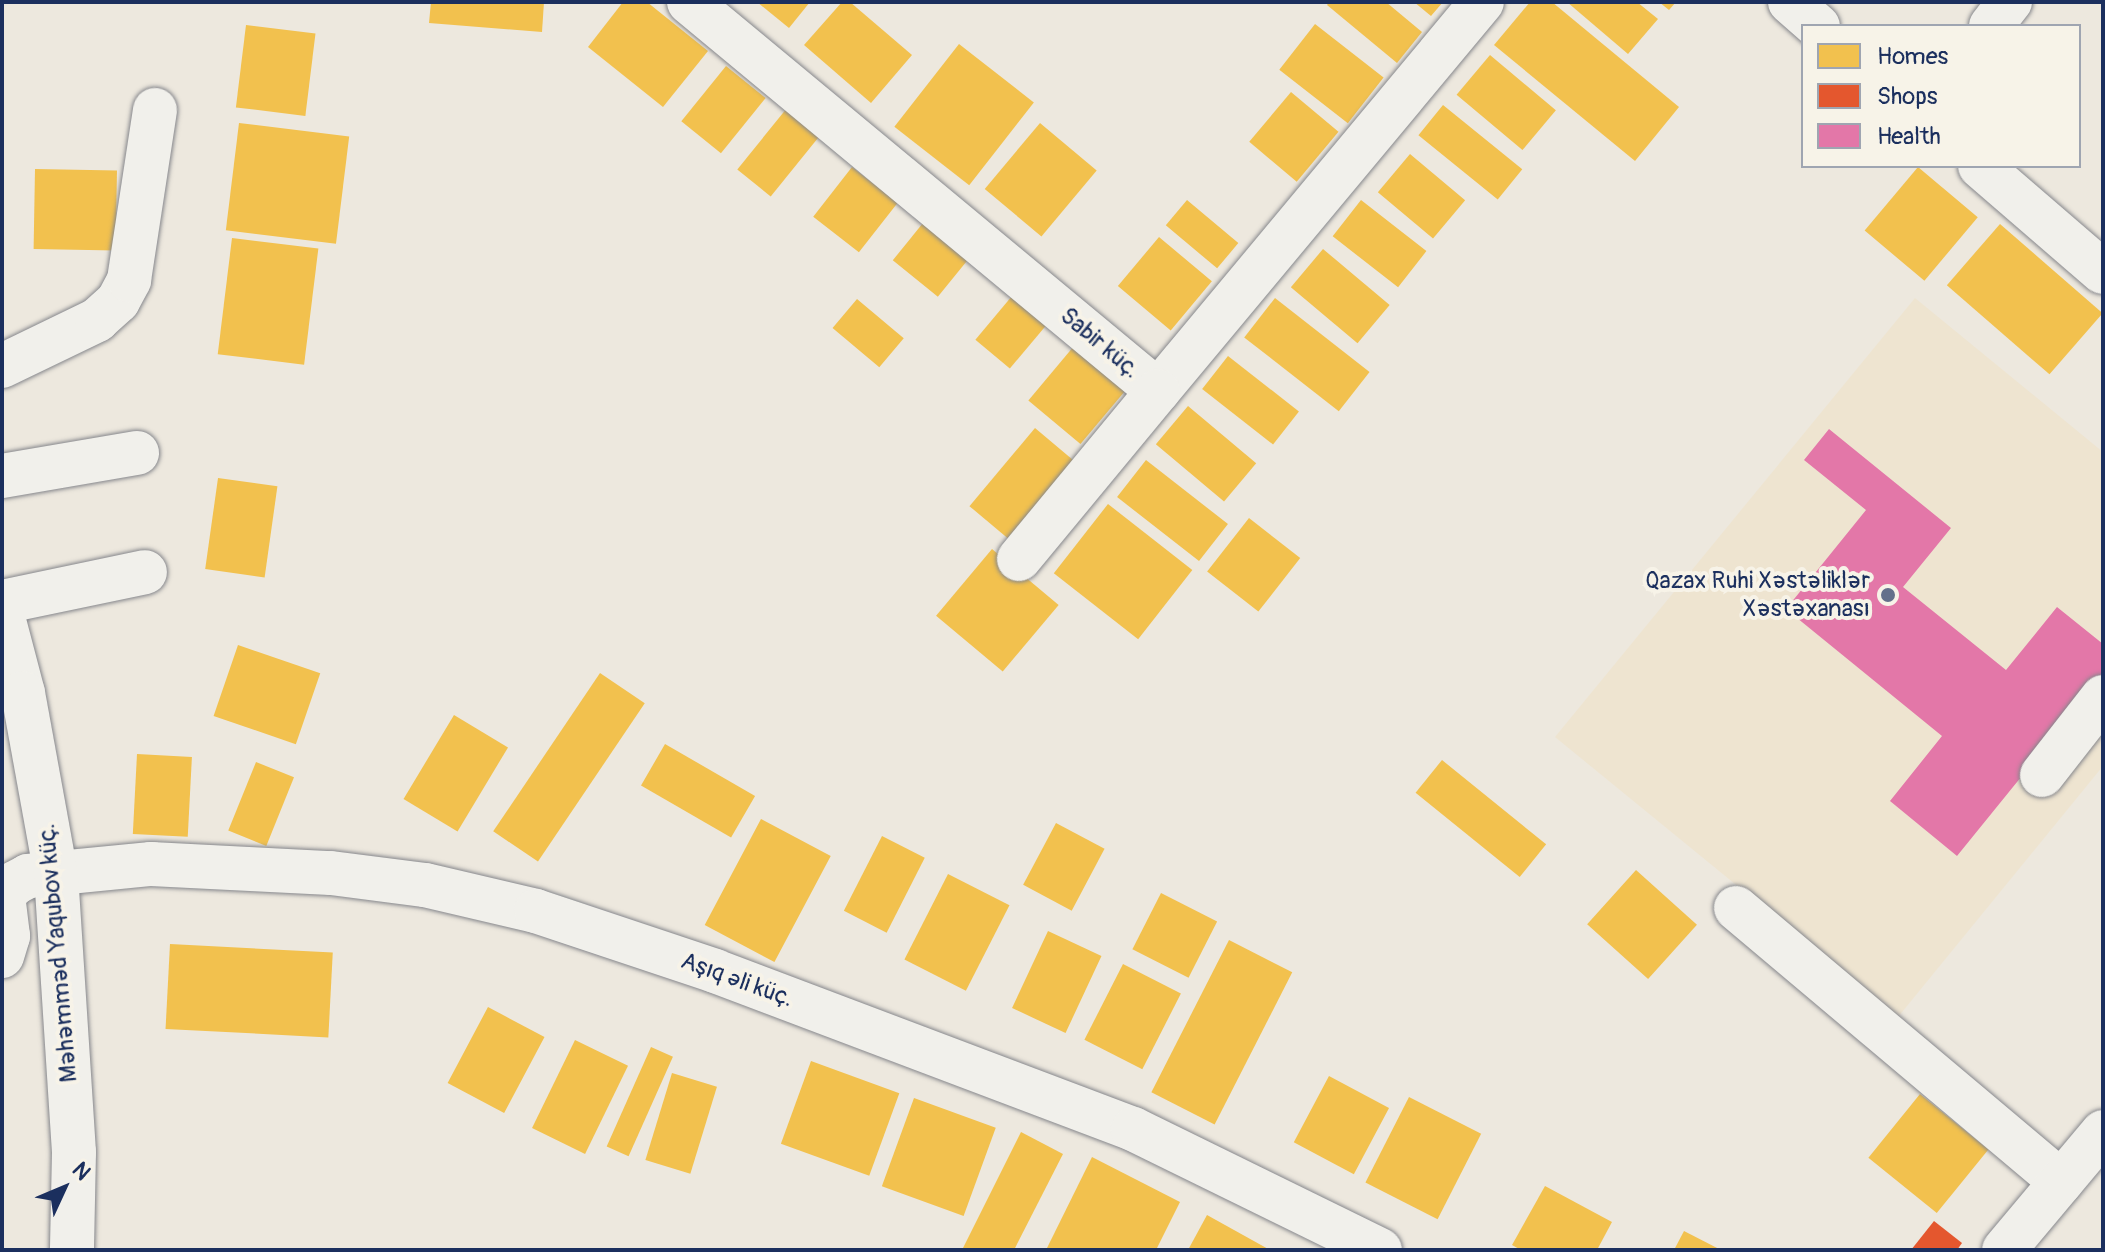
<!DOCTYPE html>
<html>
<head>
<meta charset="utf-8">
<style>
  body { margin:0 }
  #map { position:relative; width:2105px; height:1252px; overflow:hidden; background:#ede8de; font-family:Pangolin,sans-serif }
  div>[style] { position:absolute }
  .built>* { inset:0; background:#eee4d0 }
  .homes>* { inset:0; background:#f2c14e; transform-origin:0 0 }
  .shops>* { inset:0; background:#e4572e }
  .health>* { inset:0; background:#e377a8 }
  .roads { filter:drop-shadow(0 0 2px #86878c) drop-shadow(0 0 2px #86878c) }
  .minor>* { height:44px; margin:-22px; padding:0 22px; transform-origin:22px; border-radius:22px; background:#f1f0eb }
  .major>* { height:44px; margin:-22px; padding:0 22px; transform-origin:22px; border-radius:22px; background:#f1f0eb }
  .dots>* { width:22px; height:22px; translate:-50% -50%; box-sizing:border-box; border:4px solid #f7f3e8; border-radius:50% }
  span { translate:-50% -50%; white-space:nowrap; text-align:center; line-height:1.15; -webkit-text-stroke:8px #f7f3e8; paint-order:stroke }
  .street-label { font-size:24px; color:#1b2f5e }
  .poi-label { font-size:24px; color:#1b2f5e }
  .right { translate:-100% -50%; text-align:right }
  .frame { position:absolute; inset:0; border:4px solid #1b2f5e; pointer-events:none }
  .legend { position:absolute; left:1801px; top:24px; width:280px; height:144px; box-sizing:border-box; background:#f7f3e8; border:2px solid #9fa5b1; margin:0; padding:10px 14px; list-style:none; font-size:24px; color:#1b2f5e }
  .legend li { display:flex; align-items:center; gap:16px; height:40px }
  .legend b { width:40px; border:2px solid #9fa5b1 }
  .north { position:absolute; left:24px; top:1148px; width:80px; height:80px; -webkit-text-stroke:6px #f7f3e8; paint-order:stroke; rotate:46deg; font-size:22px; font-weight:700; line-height:32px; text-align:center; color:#1b2f5e }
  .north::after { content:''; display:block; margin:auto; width:28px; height:36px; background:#1b2f5e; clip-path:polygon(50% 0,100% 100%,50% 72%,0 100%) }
</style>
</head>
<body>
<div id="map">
  <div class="built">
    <i style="clip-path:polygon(1915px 298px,2103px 452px,2103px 766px,1898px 1017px,1555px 737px)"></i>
  </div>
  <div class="homes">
    <i style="clip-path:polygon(431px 2px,544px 2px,542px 32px,429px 23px)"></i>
    <i style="clip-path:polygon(623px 2px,647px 2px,708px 51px,663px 107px,588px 47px)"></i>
    <i style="clip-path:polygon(757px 2px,810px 2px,789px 28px)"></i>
    <i style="clip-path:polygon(842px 2px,850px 2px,912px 55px,871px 103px,804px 45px)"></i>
    <i style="clip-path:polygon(1329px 2px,1386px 2px,1422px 32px,1397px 63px,1327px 5px)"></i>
    <i style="clip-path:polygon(1414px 2px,1443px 2px,1431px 16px)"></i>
    <i style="clip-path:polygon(1530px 2px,1552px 2px,1679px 107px,1635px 161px,1494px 45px)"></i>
    <i style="clip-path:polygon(1567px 2px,1637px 2px,1658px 19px,1628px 54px)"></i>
    <i style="clip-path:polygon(1659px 2px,1676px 2px,1669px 10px)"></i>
    <i style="left:1315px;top:24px;width:87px;height:58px;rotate:38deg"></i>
    <i style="left:246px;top:25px;width:70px;height:83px;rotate:7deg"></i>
    <i style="left:959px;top:44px;width:95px;height:105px;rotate:38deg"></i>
    <i style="left:1490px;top:55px;width:86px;height:52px;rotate:40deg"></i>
    <i style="left:726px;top:66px;width:51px;height:71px;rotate:39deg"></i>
    <i style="left:1291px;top:92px;width:62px;height:65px;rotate:40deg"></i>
    <i style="left:1443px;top:105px;width:102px;height:39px;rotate:39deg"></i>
    <i style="left:787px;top:108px;width:43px;height:79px;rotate:39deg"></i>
    <i style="left:239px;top:123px;width:111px;height:108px;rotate:7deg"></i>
    <i style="left:1040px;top:123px;width:74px;height:86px;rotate:40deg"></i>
    <i style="left:1410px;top:154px;width:72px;height:50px;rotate:40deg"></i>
    <i style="left:852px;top:167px;width:58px;height:63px;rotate:38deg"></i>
    <i style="left:1918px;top:167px;width:78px;height:83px;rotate:40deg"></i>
    <i style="left:35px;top:169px;width:82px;height:80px;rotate:1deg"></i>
    <i style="left:1187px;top:200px;width:67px;height:33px;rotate:40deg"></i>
    <i style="left:1361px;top:200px;width:83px;height:46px;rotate:38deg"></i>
    <i style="left:923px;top:223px;width:58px;height:48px;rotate:39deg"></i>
    <i style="left:2000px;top:224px;width:136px;height:81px;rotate:41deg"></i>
    <i style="left:1159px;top:237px;width:69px;height:64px;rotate:40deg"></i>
    <i style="left:232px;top:238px;width:87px;height:117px;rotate:7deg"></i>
    <i style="left:1323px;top:249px;width:87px;height:50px;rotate:40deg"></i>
    <i style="left:1012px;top:296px;width:45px;height:57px;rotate:40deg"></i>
    <i style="left:1275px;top:298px;width:120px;height:50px;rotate:38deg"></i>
    <i style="left:857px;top:299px;width:61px;height:38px;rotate:40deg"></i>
    <i style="left:1074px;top:346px;width:68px;height:71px;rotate:40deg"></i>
    <i style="left:1228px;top:356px;width:90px;height:42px;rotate:38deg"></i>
    <i style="left:1188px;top:406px;width:89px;height:50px;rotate:40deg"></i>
    <i style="left:1035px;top:428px;width:50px;height:102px;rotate:40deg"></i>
    <i style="left:1146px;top:460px;width:104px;height:47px;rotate:38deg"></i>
    <i style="left:218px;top:478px;width:60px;height:92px;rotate:8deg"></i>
    <i style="left:1108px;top:504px;width:107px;height:88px;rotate:38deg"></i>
    <i style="left:1249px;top:518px;width:65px;height:68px;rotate:38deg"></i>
    <i style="left:992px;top:549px;width:87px;height:87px;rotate:40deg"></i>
    <i style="left:238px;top:645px;width:87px;height:75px;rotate:19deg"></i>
    <i style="left:600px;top:673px;width:54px;height:191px;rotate:34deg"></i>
    <i style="left:454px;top:715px;width:63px;height:98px;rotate:31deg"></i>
    <i style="left:665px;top:744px;width:104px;height:48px;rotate:30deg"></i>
    <i style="left:137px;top:754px;width:55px;height:80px;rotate:3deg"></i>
    <i style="left:1442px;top:760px;width:134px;height:42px;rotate:39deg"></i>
    <i style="left:256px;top:762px;width:41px;height:74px;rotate:22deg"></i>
    <i style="left:761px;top:819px;width:79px;height:120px;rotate:28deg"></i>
    <i style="left:1056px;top:823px;width:55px;height:70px;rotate:28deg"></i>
    <i style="left:882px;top:836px;width:48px;height:84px;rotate:27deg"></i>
    <i style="left:1636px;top:870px;width:82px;height:73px;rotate:42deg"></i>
    <i style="left:948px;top:874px;width:69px;height:96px;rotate:27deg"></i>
    <i style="left:1161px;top:893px;width:63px;height:63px;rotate:27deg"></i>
    <i style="left:1048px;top:931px;width:59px;height:85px;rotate:25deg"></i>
    <i style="left:1229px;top:940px;width:71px;height:171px;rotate:27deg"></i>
    <i style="left:170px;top:944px;width:163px;height:85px;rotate:3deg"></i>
    <i style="left:1123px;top:964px;width:65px;height:85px;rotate:27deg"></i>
    <i style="left:488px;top:1007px;width:64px;height:86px;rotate:28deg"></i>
    <i style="left:575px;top:1040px;width:59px;height:98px;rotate:26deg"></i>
    <i style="left:651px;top:1047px;width:24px;height:109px;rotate:24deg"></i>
    <i style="left:811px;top:1061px;width:94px;height:88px;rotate:20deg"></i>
    <i style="left:672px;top:1073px;width:47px;height:91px;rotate:17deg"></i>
    <i style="left:1329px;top:1076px;width:68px;height:75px;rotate:28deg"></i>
    <i style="left:1920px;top:1094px;width:88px;height:82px;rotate:39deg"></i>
    <i style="left:1409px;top:1097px;width:81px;height:96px;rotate:27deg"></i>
    <i style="left:914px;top:1098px;width:87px;height:94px;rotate:20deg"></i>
    <i style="clip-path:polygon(1021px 1132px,1063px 1154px,1014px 1250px,962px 1250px)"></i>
    <i style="clip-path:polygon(1092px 1157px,1180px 1202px,1156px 1250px,1046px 1250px)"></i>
    <i style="clip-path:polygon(1545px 1186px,1612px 1222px,1597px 1250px,1521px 1250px,1512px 1245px)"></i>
    <i style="clip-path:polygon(1207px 1215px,1270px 1250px,1188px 1250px)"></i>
    <i style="clip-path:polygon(1684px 1231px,1721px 1250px,1674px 1250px)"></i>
  </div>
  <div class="shops">
    <i style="clip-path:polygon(1934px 1221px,1962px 1243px,1957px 1250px,1911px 1250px)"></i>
  </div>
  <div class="health">
    <i style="clip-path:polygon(1829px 429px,1951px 528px,1903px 587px,2006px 670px,2057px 607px,2103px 644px,2103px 676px,1957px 856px,1890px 801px,1942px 736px,1786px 609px,1866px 510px,1804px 460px)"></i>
  </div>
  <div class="roads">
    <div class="minor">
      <i style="left:689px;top:2px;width:609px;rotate:39.67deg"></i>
      <i style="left:1158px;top:391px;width:506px;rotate:-50.21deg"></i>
      <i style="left:1790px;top:2px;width:37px;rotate:41deg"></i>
      <i style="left:1991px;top:26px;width:31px;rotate:-52deg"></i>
      <i style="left:1980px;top:166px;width:162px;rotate:40.8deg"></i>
      <i style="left:2px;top:366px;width:106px;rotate:-25.8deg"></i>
      <i style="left:97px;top:320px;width:28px;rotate:-42deg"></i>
      <i style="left:118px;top:301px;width:24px;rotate:-62deg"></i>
      <i style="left:129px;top:280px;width:172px;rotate:-81.3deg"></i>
      <i style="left:2px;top:476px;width:137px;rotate:-9.7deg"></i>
      <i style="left:1019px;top:559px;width:218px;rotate:-50.4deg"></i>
      <i style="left:2px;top:602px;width:146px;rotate:-11.8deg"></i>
      <i style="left:2042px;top:775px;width:99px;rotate:-52deg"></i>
      <i style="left:1736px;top:908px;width:425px;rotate:40.1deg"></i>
      <i style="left:2px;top:956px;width:21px;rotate:-73deg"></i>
      <i style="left:8px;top:936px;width:41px;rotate:-97deg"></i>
      <i style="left:3px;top:895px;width:17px;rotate:-45deg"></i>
      <i style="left:15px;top:883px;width:15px;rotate:-28deg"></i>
      <i style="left:28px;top:876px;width:124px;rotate:-5.6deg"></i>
      <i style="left:151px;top:864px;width:180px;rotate:2.9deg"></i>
      <i style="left:331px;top:873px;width:95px;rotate:7.3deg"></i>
      <i style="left:425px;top:885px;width:114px;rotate:13.2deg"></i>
      <i style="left:536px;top:911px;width:189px;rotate:18.5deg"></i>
      <i style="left:715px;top:971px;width:447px;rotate:20.7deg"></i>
      <i style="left:1133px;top:1129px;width:275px;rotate:26.1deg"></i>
      <i style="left:2004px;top:1250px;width:154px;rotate:-50deg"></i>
    </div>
    <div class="major">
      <i style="left:2px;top:613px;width:83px;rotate:75.3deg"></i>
      <i style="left:23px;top:693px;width:184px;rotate:79.7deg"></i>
      <i style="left:56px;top:874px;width:279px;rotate:86.3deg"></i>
      <i style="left:74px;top:1152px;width:98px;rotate:91.2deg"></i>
    </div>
  </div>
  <div class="dots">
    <i style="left:1888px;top:595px;background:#64708b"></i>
  </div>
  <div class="street-label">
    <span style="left:1100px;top:343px;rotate:40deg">Sabir küç.</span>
    <span style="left:58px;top:953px;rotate:-95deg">Məhəmməd Yaqubov küç.</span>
    <span style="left:737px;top:980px;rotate:20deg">Aşıq Əli küç.</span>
  </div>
  <div class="poi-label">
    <span class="right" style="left:1870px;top:595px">Qazax Ruhi Xəstəliklər<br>Xəstəxanası</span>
  </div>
  <div class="frame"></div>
  <ul class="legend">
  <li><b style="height:22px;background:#f2c14e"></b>Homes</li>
  <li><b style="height:22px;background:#e4572e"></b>Shops</li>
  <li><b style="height:22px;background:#e377a8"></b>Health</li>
  </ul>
  <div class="north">N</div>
</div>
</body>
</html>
